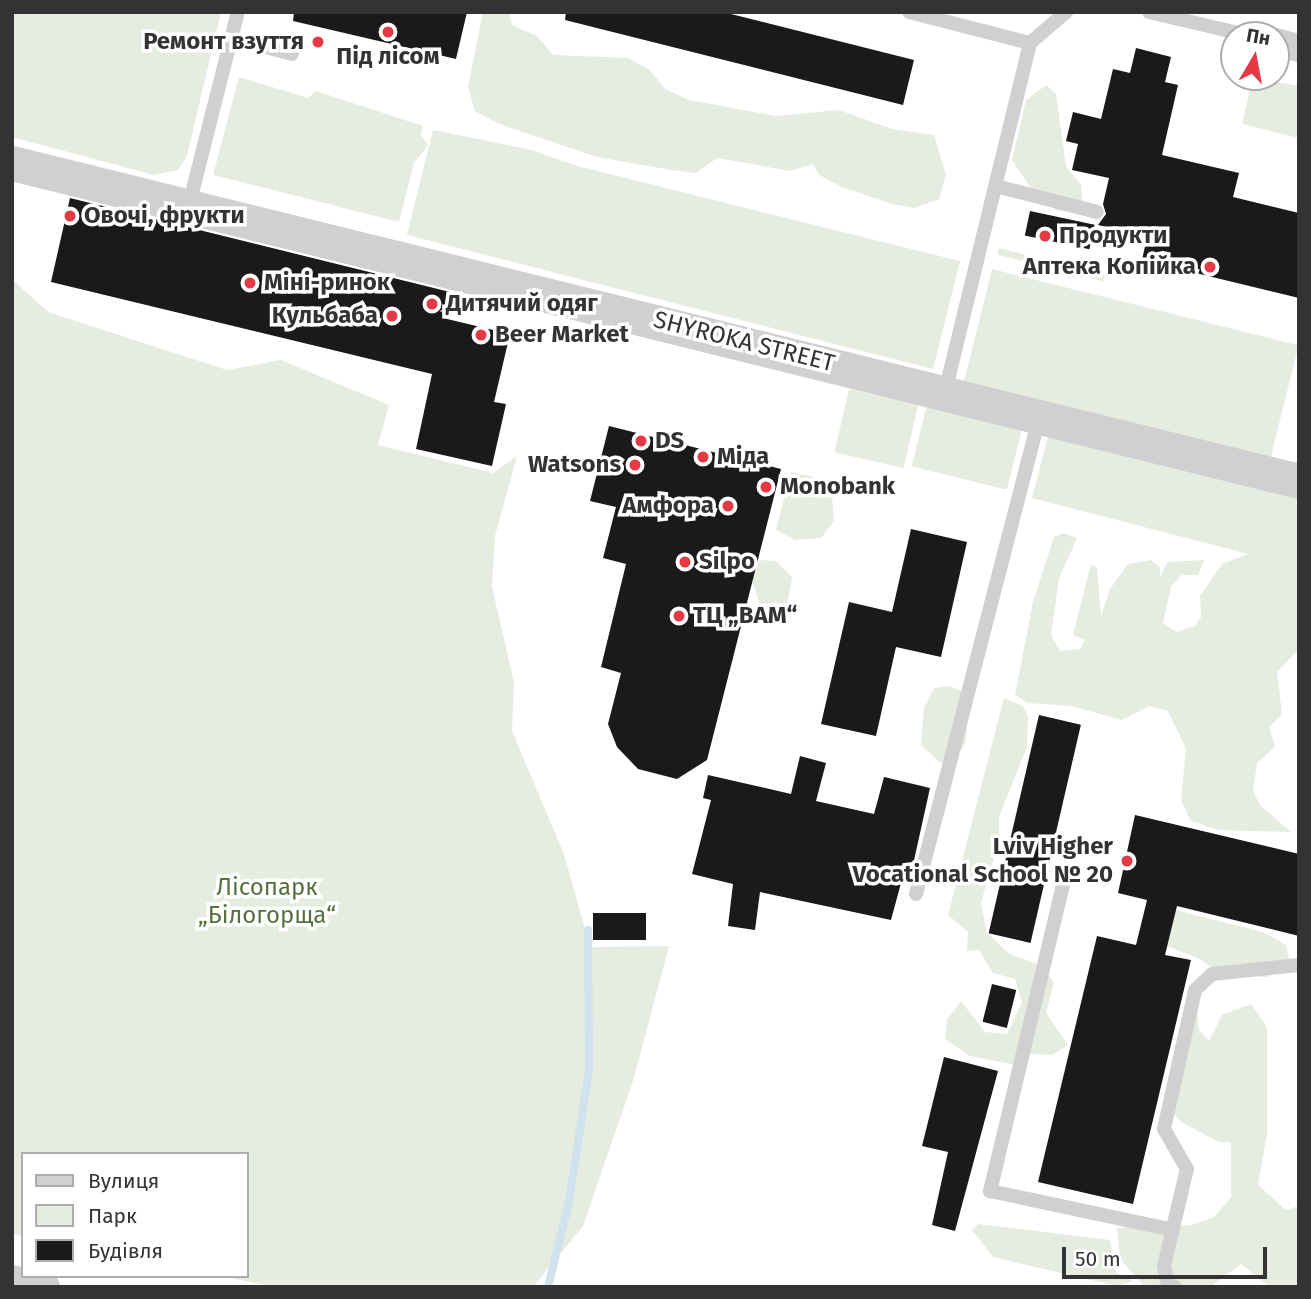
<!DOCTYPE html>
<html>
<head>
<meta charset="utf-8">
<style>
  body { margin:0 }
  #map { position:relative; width:1311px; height:1299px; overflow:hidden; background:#fff; font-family:"Fira Sans",sans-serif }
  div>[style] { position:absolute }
  .green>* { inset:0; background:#e6ecdf; transform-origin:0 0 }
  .stream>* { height:8px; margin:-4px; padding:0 4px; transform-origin:4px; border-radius:4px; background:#cfe2ee }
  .building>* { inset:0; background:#1a1a1a; transform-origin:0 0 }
  .service>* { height:14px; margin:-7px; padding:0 7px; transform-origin:7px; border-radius:7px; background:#d0d0d0 }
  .minor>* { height:28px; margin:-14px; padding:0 14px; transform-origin:14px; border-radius:14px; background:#d0d0d0 }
  .tertiary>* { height:35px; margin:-17.5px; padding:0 17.5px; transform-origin:17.5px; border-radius:17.5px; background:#d0d0d0 }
  .dots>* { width:19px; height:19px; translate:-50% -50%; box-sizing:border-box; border:4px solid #fff; border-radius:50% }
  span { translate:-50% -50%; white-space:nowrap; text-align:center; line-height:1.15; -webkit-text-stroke:7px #fff; paint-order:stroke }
  .poi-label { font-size:24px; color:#333; font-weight:700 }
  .right { translate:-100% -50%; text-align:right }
  .left { translate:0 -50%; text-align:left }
  .street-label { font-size:24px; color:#333 }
  .park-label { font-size:24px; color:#56703f }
  .frame { position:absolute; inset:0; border:14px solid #333; pointer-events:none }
  .legend { position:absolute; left:21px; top:1152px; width:228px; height:126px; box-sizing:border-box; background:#fff; border:2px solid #adadad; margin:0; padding:9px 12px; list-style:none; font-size:21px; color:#333 }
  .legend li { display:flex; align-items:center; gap:14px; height:35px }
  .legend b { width:35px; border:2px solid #adadad }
  .north { position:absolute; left:1220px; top:21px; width:70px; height:70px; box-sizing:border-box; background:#fff; border:2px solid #adadad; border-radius:50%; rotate:10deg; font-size:19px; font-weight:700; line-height:28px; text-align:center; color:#333 }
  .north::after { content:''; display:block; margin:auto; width:24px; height:32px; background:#e63946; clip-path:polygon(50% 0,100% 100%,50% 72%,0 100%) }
  .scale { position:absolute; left:1062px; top:1247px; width:205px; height:32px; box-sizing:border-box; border:4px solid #333; border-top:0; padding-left:9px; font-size:21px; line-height:24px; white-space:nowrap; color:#333; -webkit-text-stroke:5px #fff; paint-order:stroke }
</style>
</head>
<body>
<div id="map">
  <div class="green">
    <i style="clip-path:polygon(12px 12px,221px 12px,187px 156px,178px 170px,154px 175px,12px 137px)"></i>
    <i style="clip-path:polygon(483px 12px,509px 12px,512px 25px,537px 36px,553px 55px,628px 58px,650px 70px,665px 89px,689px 100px,777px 116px,839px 110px,892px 129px,934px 135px,946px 175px,939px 199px,915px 208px,892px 204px,842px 187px,819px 175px,813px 164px,790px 171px,717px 158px,696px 173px,671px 170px,597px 157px,499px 124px,475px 111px,468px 87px)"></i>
    <i style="clip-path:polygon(239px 77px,308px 98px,316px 91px,423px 126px,421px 135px,428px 145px,414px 163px,399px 222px,213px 175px)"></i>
    <i style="clip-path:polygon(1253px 77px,1299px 86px,1299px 138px,1242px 124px)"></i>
    <i style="clip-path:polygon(1046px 85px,1056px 94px,1066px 166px,1081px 185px,1083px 208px,1058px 211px,1038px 199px,1012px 160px,1026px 100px)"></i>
    <i style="clip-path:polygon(433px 130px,532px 150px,577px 166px,960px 261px,933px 369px,407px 235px)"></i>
    <i style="left:999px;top:248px;width:109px;height:7px;rotate:14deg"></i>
    <i style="left:992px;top:269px;width:316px;height:115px;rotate:14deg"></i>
    <i style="clip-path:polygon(12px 279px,48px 312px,227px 370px,281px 360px,389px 405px,378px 445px,493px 473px,517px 456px,495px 536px,492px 587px,514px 682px,512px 731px,564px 854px,590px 947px,669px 946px,634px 1078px,583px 1226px,533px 1287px,274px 1287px,222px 1276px,247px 1276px,247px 1154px,23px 1154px,23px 1236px,12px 1234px)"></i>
    <i style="left:849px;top:389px;width:71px;height:65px;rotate:13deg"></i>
    <i style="left:927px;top:405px;width:98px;height:63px;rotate:14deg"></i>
    <i style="clip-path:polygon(1050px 429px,1299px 493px,1299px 649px,1277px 672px,1282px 714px,1269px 727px,1275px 747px,1257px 763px,1253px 791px,1260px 805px,1291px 832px,1217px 830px,1190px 820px,1181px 800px,1186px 749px,1168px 711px,1149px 706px,1122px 720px,1071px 706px,1028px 703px,1015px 695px,1033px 602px,1054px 537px,1064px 533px,1077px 538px,1059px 579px,1051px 635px,1060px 651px,1080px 649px,1085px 640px,1073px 635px,1091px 564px,1097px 568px,1101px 616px,1110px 589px,1128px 564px,1151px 560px,1160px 568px,1160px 578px,1167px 562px,1204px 560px,1198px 575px,1182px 575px,1171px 587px,1163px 623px,1177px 632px,1195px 626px,1201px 617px,1200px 596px,1222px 564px,1248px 554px,1032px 498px)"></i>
    <i style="clip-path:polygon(791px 472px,822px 479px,832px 496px,834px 521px,821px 538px,795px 540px,776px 530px)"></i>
    <i style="clip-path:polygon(760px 560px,776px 561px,792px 577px,786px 612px,763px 617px,752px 579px)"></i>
    <i style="clip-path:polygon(949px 686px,969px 694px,966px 742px,952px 765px,939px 762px,921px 745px,924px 708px,934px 688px)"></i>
    <i style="clip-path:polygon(1004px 698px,1023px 706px,1028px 716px,1027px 747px,999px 817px,999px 839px,981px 903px,987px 933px,1010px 954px,1045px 967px,1054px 983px,1046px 1013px,1068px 1045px,1052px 1055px,1030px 1054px,1016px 1065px,970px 1056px,945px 1039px,947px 1020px,961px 1001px,985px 1032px,1007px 1034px,1022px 1002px,1015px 979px,993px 973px,979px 950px,967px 951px,968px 932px,948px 915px)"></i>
    <i style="clip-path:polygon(1171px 909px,1263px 932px,1286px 945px,1290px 963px,1269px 977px,1220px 975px,1202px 960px,1156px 942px)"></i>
    <i style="clip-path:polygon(1195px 988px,1199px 1030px,1209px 1041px,1222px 1015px,1251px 1004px,1267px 1027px,1267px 1134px,1258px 1185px,1286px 1210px,1299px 1206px,1299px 1287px,1269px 1287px,1241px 1264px,1210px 1287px,1145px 1287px,1120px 1259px,1117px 1228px,1192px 1225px,1214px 1217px,1231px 1197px,1231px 1142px,1219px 1142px,1181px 1122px,1165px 1102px)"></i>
    <i style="clip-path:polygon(978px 1224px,1110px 1240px,1116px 1272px,1133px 1281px,1117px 1286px,993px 1257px,972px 1230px)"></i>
  </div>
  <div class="stream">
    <i style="left:548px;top:1287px;width:88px;rotate:-76.1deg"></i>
    <i style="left:569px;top:1202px;width:134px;rotate:-81.4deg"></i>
    <i style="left:589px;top:1070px;width:140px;rotate:-90.4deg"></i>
  </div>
  <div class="building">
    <i style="clip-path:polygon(294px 12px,467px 12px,456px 59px,293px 21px)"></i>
    <i style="clip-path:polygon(566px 12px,723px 12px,914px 60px,903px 105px,565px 20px)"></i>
    <i style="clip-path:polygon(1136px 48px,1171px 57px,1165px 82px,1178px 85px,1162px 155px,1239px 173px,1233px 197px,1299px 213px,1299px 298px,1142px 260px,1147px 237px,1098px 225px,1106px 214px,1103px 204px,1109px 178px,1072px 170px,1078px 144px,1066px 141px,1073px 112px,1101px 119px,1113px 69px,1130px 73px)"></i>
    <i style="clip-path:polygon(70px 198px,450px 292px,443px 318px,510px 334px,494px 402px,506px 404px,492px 466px,416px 449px,432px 374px,51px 282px)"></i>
    <i style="left:1030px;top:211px;width:66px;height:25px;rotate:12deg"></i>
    <i style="clip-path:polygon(609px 426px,781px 469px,707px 760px,677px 779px,638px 769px,617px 747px,608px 724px,621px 673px,601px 667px,626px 564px,603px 558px,616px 507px,590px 501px)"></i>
    <i style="clip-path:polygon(911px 529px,967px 542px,941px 657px,896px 647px,876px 736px,821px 724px,849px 602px,892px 612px)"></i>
    <i style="left:1039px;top:715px;width:43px;height:224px;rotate:13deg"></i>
    <i style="clip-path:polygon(800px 756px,826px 763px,816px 801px,874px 814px,884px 777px,930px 788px,911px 874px,904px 872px,891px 920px,760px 892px,755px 930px,728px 926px,733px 884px,692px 874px,711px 800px,703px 798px,708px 775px,791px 794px)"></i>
    <i style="clip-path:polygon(1135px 815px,1299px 854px,1299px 936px,1177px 906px,1165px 955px,1191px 960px,1133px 1204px,1038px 1182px,1097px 936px,1136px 945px,1147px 900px,1118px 893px)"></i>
    <i style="left:646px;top:913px;width:27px;height:53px;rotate:90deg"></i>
    <i style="left:992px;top:984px;width:25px;height:39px;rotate:14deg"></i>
    <i style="clip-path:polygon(944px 1057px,998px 1071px,955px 1231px,932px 1225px,948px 1152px,922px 1146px)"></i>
  </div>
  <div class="service">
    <i style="left:909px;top:12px;width:125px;rotate:14.4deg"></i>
    <i style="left:1030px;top:43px;width:48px;rotate:-40.7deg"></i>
    <i style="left:1149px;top:12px;width:100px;rotate:13.3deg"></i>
    <i style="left:231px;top:38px;width:63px;rotate:14.7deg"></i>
    <i style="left:996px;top:186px;width:104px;rotate:14.4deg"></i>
    <i style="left:189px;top:205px;width:199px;rotate:-75.8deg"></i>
    <i style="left:945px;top:392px;width:359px;rotate:-76.3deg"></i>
    <i style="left:1063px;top:885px;width:315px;rotate:103.4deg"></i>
    <i style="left:990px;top:1191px;width:187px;rotate:12deg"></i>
    <i style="left:916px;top:894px;width:493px;rotate:-75.5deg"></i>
    <i style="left:1175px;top:1287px;width:7px;rotate:-164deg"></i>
    <i style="left:1168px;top:1285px;width:19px;rotate:-102deg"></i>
    <i style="left:1164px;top:1266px;width:100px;rotate:-76.7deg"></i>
    <i style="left:1187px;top:1169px;width:46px;rotate:-119.9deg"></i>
    <i style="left:1164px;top:1129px;width:142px;rotate:-77.4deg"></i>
    <i style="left:1195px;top:990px;width:23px;rotate:-43deg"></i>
    <i style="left:1212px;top:974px;width:87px;rotate:-5.9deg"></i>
  </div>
  <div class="minor">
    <i style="left:1276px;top:42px;width:24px;rotate:15deg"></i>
    <i style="left:12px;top:1279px;width:35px;rotate:13deg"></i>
  </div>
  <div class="tertiary">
    <i style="left:12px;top:163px;width:1326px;rotate:13.88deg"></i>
  </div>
  <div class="dots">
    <i style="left:388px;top:32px;background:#e63946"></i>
    <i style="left:318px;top:42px;background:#e63946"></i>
    <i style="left:70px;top:216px;background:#e63946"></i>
    <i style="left:1045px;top:236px;background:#e63946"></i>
    <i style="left:1210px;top:267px;background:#e63946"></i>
    <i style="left:250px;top:283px;background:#e63946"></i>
    <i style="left:432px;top:304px;background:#e63946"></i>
    <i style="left:392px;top:316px;background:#e63946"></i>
    <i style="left:481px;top:335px;background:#e63946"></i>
    <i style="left:641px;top:441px;background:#e63946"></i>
    <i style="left:703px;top:457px;background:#e63946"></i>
    <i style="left:635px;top:465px;background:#e63946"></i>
    <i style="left:766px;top:487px;background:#e63946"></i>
    <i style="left:728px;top:506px;background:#e63946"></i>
    <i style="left:685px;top:562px;background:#e63946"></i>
    <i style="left:679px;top:616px;background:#e63946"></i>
    <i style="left:1127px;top:861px;background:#e63946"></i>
  </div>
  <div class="poi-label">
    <span class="right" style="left:304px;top:42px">Ремонт взуття</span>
    <span style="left:388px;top:57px">Під лісом</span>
    <span class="left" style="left:84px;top:216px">Овочі, фрукти</span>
    <span class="left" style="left:1059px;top:236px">Продукти</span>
    <span class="right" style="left:1196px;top:267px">Аптека Копійка</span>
    <span class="left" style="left:264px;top:283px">Міні-ринок</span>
    <span class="left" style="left:446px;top:304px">Дитячий одяг</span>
    <span class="right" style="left:378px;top:316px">Кульбаба</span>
    <span class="left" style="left:495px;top:335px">Beer Market</span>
    <span class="left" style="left:655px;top:441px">DS</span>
    <span class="left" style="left:717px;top:457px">Міда</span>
    <span class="right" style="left:621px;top:465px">Watsons</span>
    <span class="left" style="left:780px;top:487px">Monobank</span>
    <span class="right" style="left:714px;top:506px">Амфора</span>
    <span class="left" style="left:699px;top:562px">Silpo</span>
    <span class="left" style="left:693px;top:616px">ТЦ „ВАМ“</span>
    <span class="right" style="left:1113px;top:861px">Lviv Higher<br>Vocational School № 20</span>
  </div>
  <div class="street-label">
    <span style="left:744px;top:342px;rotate:14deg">SHYROKA STREET</span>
  </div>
  <div class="park-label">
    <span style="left:267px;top:902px">Лісопарк<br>„Білогорща“</span>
  </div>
  <div class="frame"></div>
  <ul class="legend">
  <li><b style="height:9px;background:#d0d0d0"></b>Вулиця</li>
  <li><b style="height:19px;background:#e6ecdf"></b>Парк</li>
  <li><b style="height:19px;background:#1a1a1a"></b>Будівля</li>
  </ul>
  <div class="north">Пн</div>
  <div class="scale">50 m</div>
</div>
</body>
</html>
